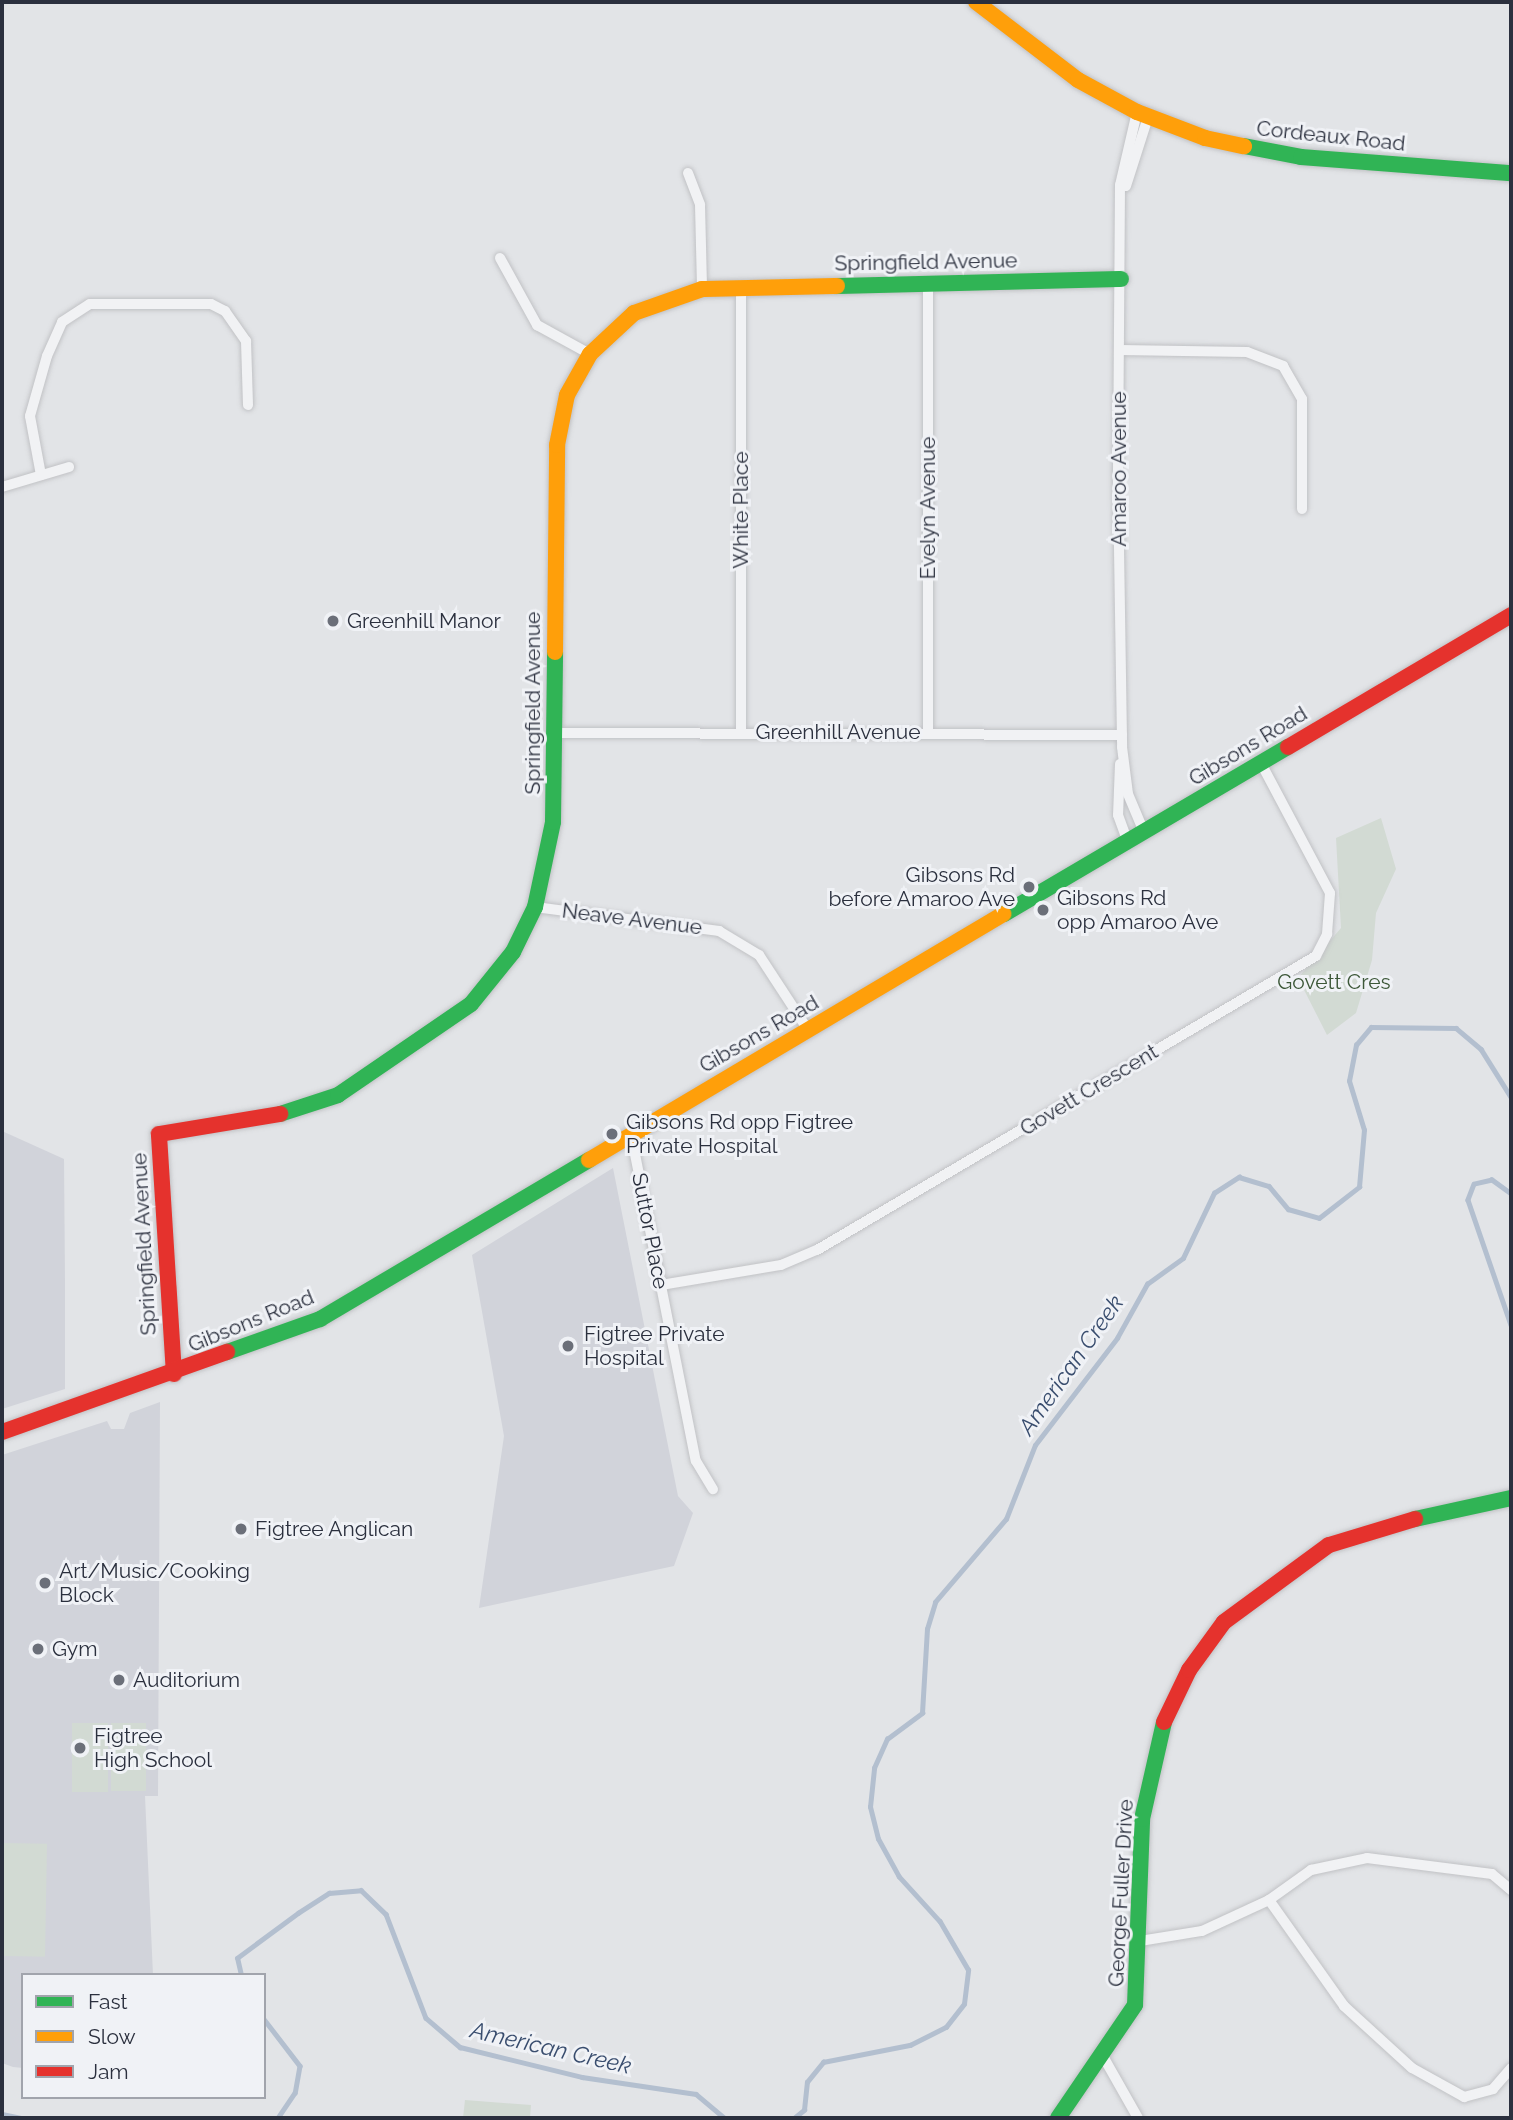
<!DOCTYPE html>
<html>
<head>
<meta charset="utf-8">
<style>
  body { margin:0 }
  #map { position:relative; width:1513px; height:2120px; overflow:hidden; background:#e2e4e7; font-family:Raleway,sans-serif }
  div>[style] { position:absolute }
  .built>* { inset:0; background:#d1d3da }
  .green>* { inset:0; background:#d2dad3; transform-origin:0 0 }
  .stream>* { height:4.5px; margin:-2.25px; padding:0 2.25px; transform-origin:2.25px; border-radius:2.25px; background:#b3bfcf }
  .roads { filter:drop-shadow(0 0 2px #c1c2c5) drop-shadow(0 0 2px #c1c2c5) }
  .street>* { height:10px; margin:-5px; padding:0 5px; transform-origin:5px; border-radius:5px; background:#f1f2f4 }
  .fast>* { height:16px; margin:-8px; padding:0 8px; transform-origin:8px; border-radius:8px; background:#30b455 }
  .slow>* { height:16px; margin:-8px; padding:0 8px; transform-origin:8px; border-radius:8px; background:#ff9f0a }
  .jam>* { height:16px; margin:-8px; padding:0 8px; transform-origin:8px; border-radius:8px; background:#e5322d }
  .dots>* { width:19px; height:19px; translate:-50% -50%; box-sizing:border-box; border:4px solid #f0f2f6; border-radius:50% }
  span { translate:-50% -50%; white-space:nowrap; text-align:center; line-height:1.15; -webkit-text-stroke:6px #f0f2f6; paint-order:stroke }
  .street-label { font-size:21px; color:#2b303e }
  .poi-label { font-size:21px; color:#2b303e }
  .left { translate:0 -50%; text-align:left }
  .right { translate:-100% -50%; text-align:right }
  .park-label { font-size:21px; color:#3d5839 }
  .water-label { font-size:23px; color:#394d6e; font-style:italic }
  .frame { position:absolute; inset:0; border:4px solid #2b303e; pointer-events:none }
  .legend { position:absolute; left:21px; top:1973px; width:245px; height:126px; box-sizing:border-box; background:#f0f2f6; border:2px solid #a1a4ac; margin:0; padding:9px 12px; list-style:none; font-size:21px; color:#2b303e }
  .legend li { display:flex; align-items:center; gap:14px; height:35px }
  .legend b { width:35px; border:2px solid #a1a4ac }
</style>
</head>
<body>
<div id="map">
  <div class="built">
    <i style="clip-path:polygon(2px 1131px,64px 1159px,65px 1280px,65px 1389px,2px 1409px)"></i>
    <i style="clip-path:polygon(613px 1168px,678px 1496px,693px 1513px,674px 1566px,479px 1608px,504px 1436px,472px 1255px)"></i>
    <i style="clip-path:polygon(160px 1402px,158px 1796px,145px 1796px,153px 1975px,23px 1975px,23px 2068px,13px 2067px,2px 2063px,2px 1455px,107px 1421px,111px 1429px,124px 1429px,130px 1413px)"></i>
  </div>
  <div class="green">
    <i style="clip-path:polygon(1381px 818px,1396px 869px,1376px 913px,1372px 960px,1356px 1013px,1327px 1035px,1298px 978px,1341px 928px,1336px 838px)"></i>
    <i style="left:72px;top:1723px;width:36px;height:69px"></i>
    <i style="left:111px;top:1723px;width:35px;height:68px"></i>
    <i style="left:2px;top:1843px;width:45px;height:113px;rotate:1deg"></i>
    <i style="clip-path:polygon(465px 2100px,531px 2105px,530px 2118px,463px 2118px)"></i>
  </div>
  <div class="stream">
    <i style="left:1511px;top:1194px;width:24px;rotate:-144deg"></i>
    <i style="left:1492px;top:1180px;width:18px;rotate:167deg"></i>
    <i style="left:1474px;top:1184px;width:17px;rotate:111deg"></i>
    <i style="left:1468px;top:1200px;width:132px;rotate:71deg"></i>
    <i style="left:241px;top:1975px;width:17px;rotate:-103deg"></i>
    <i style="left:237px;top:1958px;width:76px;rotate:-36.4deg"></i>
    <i style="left:298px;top:1913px;width:37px;rotate:-33deg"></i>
    <i style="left:329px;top:1893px;width:32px;rotate:-5deg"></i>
    <i style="left:361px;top:1890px;width:35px;rotate:44deg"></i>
    <i style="left:386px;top:1914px;width:111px;rotate:69deg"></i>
    <i style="left:426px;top:2018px;width:45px;rotate:40.5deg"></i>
    <i style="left:460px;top:2047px;width:126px;rotate:13.8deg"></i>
    <i style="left:582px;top:2077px;width:115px;rotate:8.5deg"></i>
    <i style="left:696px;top:2094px;width:38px;rotate:40deg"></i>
    <i style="left:264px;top:2019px;width:59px;rotate:52.5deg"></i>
    <i style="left:300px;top:2066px;width:27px;rotate:100deg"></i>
    <i style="left:295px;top:2093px;width:30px;rotate:124deg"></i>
    <i style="left:2px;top:2114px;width:19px;rotate:12deg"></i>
    <i style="left:794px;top:2118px;width:13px;rotate:-39deg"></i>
    <i style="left:804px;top:2110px;width:28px;rotate:-84deg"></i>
    <i style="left:807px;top:2082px;width:26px;rotate:-51deg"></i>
    <i style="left:823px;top:2062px;width:89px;rotate:-11.1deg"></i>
    <i style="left:910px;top:2045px;width:40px;rotate:-26.6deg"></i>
    <i style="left:946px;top:2027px;width:29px;rotate:-52deg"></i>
    <i style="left:964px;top:2004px;width:34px;rotate:-83deg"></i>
    <i style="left:968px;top:1970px;width:56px;rotate:-120.3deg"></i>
    <i style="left:940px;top:1922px;width:61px;rotate:-132.3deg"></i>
    <i style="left:899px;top:1877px;width:43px;rotate:-118.9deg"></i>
    <i style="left:878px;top:1839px;width:33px;rotate:-104deg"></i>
    <i style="left:870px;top:1807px;width:39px;rotate:-84deg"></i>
    <i style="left:874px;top:1768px;width:32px;rotate:-66deg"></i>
    <i style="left:887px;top:1739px;width:44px;rotate:-36.6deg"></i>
    <i style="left:922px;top:1713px;width:84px;rotate:-86.6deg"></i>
    <i style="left:927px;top:1629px;width:28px;rotate:-73deg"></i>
    <i style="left:935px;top:1602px;width:109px;rotate:-49.5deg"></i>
    <i style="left:1006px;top:1519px;width:79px;rotate:-68.6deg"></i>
    <i style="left:1035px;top:1445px;width:135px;rotate:-52.5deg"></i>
    <i style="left:1117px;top:1338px;width:62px;rotate:-60.9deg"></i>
    <i style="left:1147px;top:1284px;width:44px;rotate:-35.8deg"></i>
    <i style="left:1183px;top:1258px;width:72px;rotate:-64.5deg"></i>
    <i style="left:1214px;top:1193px;width:30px;rotate:-33deg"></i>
    <i style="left:1239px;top:1177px;width:31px;rotate:17deg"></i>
    <i style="left:1269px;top:1186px;width:30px;rotate:50deg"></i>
    <i style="left:1288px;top:1209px;width:32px;rotate:16deg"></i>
    <i style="left:1319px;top:1218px;width:51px;rotate:-37.8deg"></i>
    <i style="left:1359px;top:1187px;width:57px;rotate:-85deg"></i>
    <i style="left:1364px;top:1130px;width:51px;rotate:-107deg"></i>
    <i style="left:1349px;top:1081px;width:37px;rotate:-79deg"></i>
    <i style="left:1356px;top:1045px;width:23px;rotate:-50deg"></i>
    <i style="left:1371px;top:1027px;width:85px;rotate:0.7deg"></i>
    <i style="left:1456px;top:1028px;width:33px;rotate:40deg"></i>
    <i style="left:1481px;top:1049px;width:57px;rotate:58deg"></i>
  </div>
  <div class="roads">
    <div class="street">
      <i style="left:1137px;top:112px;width:75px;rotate:103.1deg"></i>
      <i style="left:1120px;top:185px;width:300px;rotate:90.4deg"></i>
      <i style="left:1118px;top:485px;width:262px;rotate:89.1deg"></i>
      <i style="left:1122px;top:747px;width:47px;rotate:82.7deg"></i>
      <i style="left:1128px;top:794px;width:41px;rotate:67.2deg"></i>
      <i style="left:688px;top:173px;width:34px;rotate:69deg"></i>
      <i style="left:700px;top:205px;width:84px;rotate:88.6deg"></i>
      <i style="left:1126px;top:186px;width:72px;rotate:-72.3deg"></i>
      <i style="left:500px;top:258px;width:77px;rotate:61.1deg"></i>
      <i style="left:537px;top:325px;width:60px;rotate:28.7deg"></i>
      <i style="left:928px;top:283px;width:450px;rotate:90deg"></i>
      <i style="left:1120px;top:350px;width:127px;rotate:0.9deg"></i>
      <i style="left:1247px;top:352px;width:39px;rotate:21deg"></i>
      <i style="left:1283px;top:366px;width:38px;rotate:60deg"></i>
      <i style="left:1302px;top:399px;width:110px;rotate:90deg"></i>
      <i style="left:41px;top:475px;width:60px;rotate:-100.6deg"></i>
      <i style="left:30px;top:416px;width:62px;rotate:-74.2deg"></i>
      <i style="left:47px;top:356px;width:37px;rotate:-66deg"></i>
      <i style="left:62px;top:322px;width:33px;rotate:-33deg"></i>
      <i style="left:90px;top:304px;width:121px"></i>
      <i style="left:211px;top:304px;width:16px;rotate:27deg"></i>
      <i style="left:225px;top:311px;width:37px;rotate:55deg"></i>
      <i style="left:246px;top:341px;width:64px;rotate:88.2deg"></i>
      <i style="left:2px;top:487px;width:70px;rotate:-16.6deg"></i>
      <i style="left:741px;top:732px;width:445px;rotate:-90deg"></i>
      <i style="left:554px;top:733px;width:568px;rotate:0.2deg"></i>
      <i style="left:1120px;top:764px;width:51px;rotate:92.2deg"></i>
      <i style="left:1118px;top:815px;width:29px;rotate:70deg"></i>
      <i style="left:535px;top:907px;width:186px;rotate:7.4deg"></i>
      <i style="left:719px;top:931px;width:47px;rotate:31deg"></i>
      <i style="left:759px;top:955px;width:90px;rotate:56.8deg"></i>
      <i style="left:631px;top:1134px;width:333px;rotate:78.8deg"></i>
      <i style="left:696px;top:1461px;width:33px;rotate:59deg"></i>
      <i style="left:661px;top:1285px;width:122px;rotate:-9.5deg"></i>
      <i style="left:781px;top:1265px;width:39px;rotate:-23deg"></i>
      <i style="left:817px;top:1250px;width:579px;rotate:-30.51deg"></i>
      <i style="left:1316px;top:956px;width:25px;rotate:-63deg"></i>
      <i style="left:1327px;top:934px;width:41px;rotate:-85.8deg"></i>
      <i style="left:1330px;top:893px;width:147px;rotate:-118deg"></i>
      <i style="left:1269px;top:1900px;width:130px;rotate:54.7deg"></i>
      <i style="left:1344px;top:2006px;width:92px;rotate:42.4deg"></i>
      <i style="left:1412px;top:2068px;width:60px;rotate:29.1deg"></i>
      <i style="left:1464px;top:2097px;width:30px;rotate:-15deg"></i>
      <i style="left:1493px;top:2089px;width:28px;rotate:-49deg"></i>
      <i style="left:1140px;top:1941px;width:63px;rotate:-9.2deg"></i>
      <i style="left:1202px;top:1931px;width:74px;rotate:-24.8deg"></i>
      <i style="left:1269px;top:1900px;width:52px;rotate:-35.5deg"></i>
      <i style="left:1311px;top:1870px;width:57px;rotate:-12.1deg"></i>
      <i style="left:1367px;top:1858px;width:126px;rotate:7.3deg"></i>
      <i style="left:1492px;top:1874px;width:25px;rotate:40deg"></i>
      <i style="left:1104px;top:2058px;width:69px;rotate:60.5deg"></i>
    </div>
    <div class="fast">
      <i style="left:1244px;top:146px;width:58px;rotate:10.9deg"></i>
      <i style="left:1301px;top:157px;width:211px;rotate:4.4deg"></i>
      <i style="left:837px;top:286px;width:284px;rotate:-1.4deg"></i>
      <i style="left:1004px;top:914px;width:329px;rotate:-30.5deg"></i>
      <i style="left:280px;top:1114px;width:61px;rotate:-18.1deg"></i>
      <i style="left:338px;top:1095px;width:161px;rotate:-34.4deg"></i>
      <i style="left:471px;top:1004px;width:67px;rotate:-51.1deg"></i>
      <i style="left:513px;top:952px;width:50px;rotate:-63.9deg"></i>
      <i style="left:535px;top:907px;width:87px;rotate:-78deg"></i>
      <i style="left:553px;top:822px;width:170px;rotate:-89.3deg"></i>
      <i style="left:227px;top:1352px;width:99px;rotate:-19.5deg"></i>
      <i style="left:320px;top:1319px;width:312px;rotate:-30.6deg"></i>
      <i style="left:1415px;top:1519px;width:98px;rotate:-12.3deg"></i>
      <i style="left:1058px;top:2118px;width:137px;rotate:-55.7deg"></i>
      <i style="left:1135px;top:2005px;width:186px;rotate:-87.8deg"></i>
      <i style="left:1142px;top:1819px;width:99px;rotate:-77.2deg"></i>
    </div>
    <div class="slow">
      <i style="left:976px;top:2px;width:128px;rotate:37.4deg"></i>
      <i style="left:1078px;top:80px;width:67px;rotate:28.5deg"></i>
      <i style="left:1137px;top:112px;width:73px;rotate:20.9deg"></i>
      <i style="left:1205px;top:138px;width:40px;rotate:12deg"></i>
      <i style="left:555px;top:652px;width:207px;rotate:-89.4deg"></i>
      <i style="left:557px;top:445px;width:51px;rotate:-78.7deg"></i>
      <i style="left:567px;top:395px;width:47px;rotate:-60.7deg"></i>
      <i style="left:590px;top:354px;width:60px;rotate:-43deg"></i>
      <i style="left:634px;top:313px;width:72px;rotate:-19.4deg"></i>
      <i style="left:702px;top:289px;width:135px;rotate:-1.3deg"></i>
      <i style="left:589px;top:1160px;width:482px;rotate:-30.7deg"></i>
    </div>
    <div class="jam">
      <i style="left:1288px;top:747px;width:259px;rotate:-30.6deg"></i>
      <i style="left:174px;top:1374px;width:240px;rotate:-93.6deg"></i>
      <i style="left:159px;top:1134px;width:123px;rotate:-9.4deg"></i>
      <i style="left:2px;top:1432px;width:239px;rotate:-19.6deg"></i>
      <i style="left:1164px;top:1722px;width:58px;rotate:-64.3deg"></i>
      <i style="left:1189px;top:1670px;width:59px;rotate:-53.9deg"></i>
      <i style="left:1224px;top:1622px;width:130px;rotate:-36.3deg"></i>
      <i style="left:1329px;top:1545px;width:90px;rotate:-16.8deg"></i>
    </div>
  </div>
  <div class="dots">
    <i style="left:333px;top:621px;background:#6b6f79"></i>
    <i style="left:1029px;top:887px;background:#6b6f79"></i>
    <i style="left:1043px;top:910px;background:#6b6f79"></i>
    <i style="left:612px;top:1134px;background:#6b6f79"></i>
    <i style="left:568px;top:1346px;background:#6b6f79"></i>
    <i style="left:241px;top:1529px;background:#6b6f79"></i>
    <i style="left:45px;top:1583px;background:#6b6f79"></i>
    <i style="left:38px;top:1649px;background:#6b6f79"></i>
    <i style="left:119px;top:1680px;background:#6b6f79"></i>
    <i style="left:80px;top:1748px;background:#6b6f79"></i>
  </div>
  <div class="street-label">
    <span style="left:1331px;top:136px;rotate:6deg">Cordeaux Road</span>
    <span style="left:926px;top:262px;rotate:-1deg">Springfield Avenue</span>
    <span style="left:1119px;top:469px;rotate:-90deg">Amaroo Avenue</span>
    <span style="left:928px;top:508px;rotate:-90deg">Evelyn Avenue</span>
    <span style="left:741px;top:510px;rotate:-90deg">White Place</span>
    <span style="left:533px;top:703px;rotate:-90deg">Springfield Avenue</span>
    <span style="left:838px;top:732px">Greenhill Avenue</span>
    <span style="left:1248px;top:746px;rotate:-31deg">Gibsons Road</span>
    <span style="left:632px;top:919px;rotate:7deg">Neave Avenue</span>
    <span style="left:759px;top:1034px;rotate:-30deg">Gibsons Road</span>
    <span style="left:1089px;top:1090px;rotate:-31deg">Govett Crescent</span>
    <span style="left:650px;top:1231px;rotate:79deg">Suttor Place</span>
    <span style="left:144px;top:1244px;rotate:-93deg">Springfield Avenue</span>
    <span style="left:251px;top:1321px;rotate:-22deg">Gibsons Road</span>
    <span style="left:1121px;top:1893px;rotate:-87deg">George Fuller Drive</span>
  </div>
  <div class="poi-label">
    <span class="left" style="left:347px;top:621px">Greenhill Manor</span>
    <span class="right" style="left:1015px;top:887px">Gibsons Rd<br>before Amaroo Ave</span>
    <span class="left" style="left:1057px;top:910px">Gibsons Rd<br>opp Amaroo Ave</span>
    <span class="left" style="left:626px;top:1134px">Gibsons Rd opp Figtree<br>Private Hospital</span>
    <span class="left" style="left:584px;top:1346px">Figtree Private<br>Hospital</span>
    <span class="left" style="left:255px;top:1529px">Figtree Anglican</span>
    <span class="left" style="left:59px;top:1583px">Art/Music/Cooking<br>Block</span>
    <span class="left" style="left:52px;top:1649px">Gym</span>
    <span class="left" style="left:133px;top:1680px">Auditorium</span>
    <span class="left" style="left:94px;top:1748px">Figtree<br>High School</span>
  </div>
  <div class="park-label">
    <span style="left:1334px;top:982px">Govett Cres</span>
  </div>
  <div class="water-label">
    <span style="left:1071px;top:1365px;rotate:-55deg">American Creek</span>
    <span style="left:551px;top:2048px;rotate:13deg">American Creek</span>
  </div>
  <div class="frame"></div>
  <ul class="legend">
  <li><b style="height:9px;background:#30b455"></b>Fast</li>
  <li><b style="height:9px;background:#ff9f0a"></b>Slow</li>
  <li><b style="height:9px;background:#e5322d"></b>Jam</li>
  </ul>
</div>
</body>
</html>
